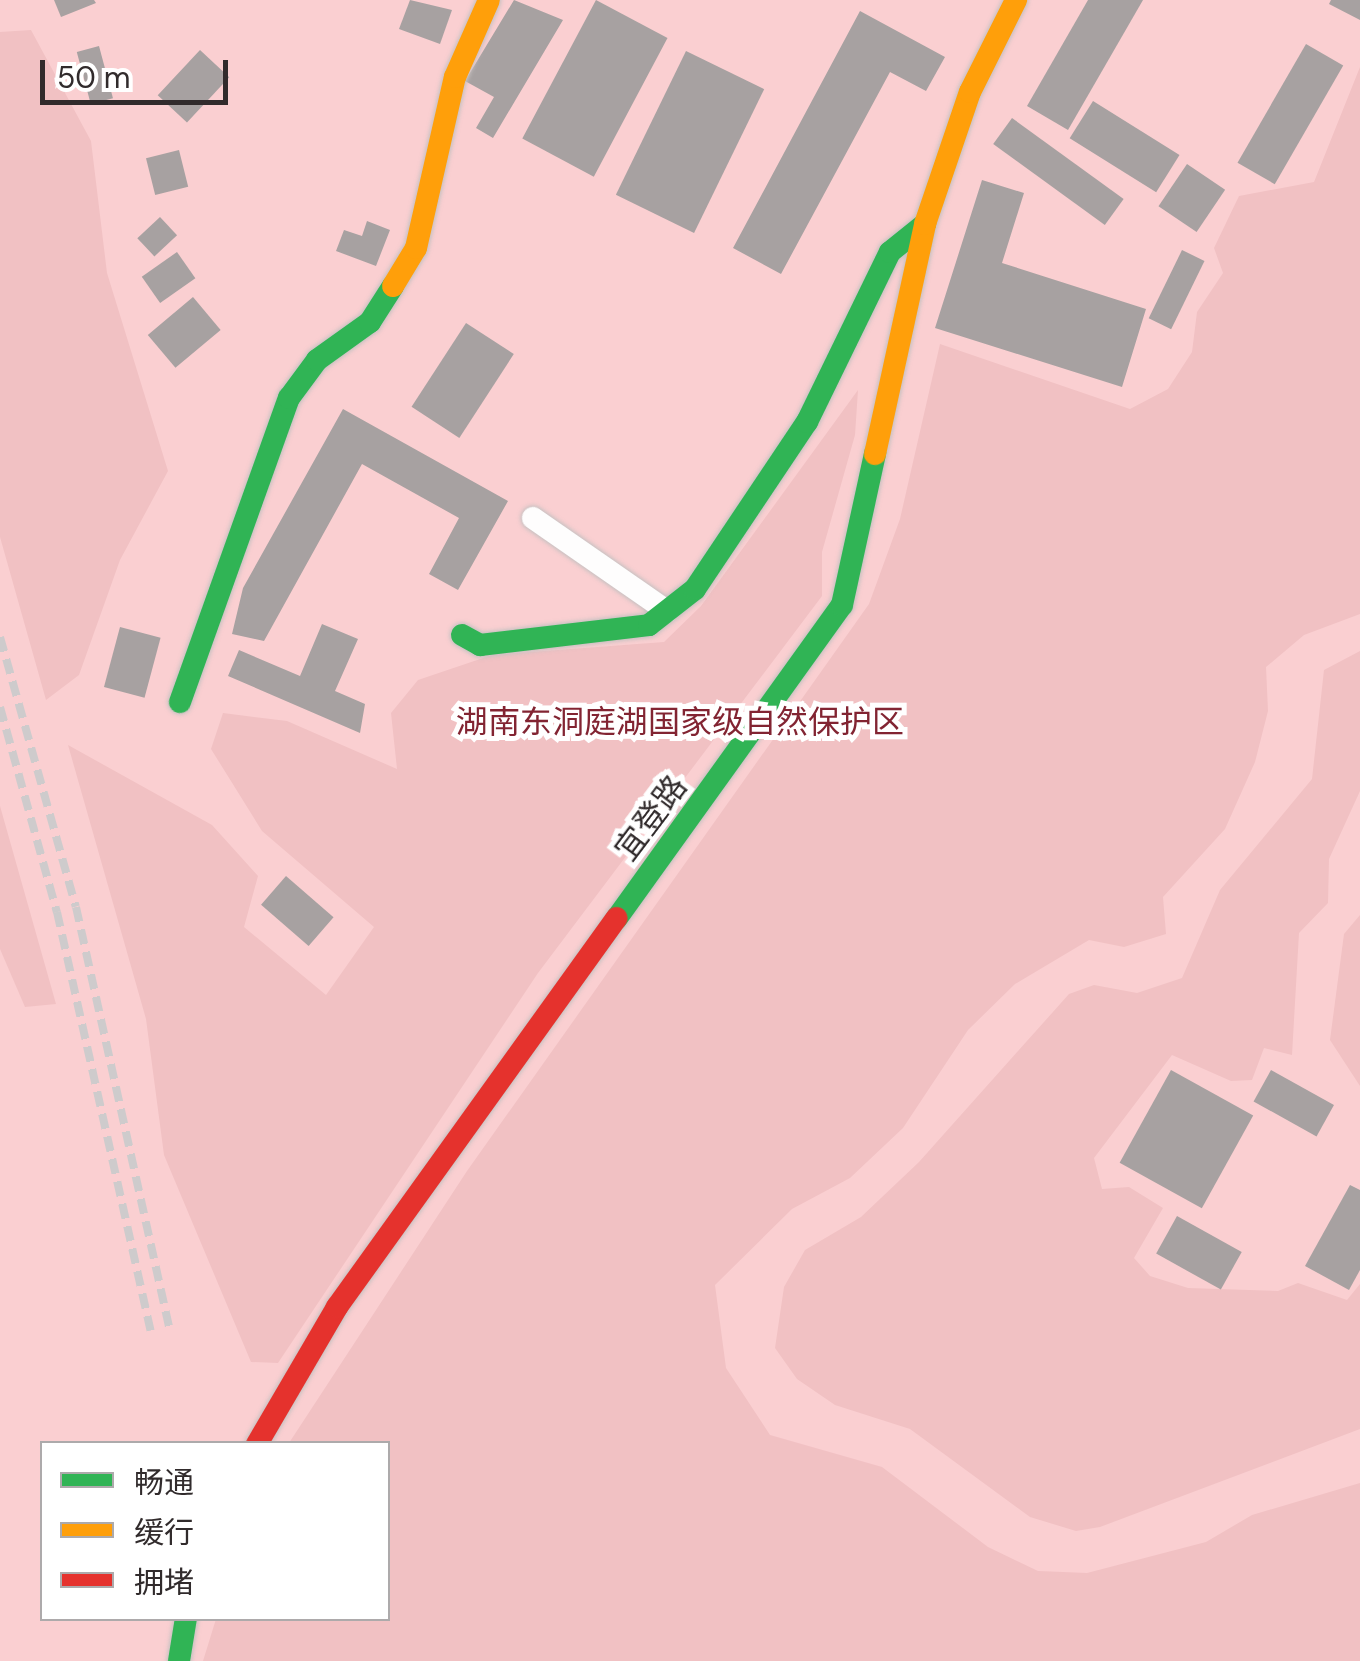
<!DOCTYPE html>
<html>
<head>
<meta charset="utf-8">
<style>
  body { margin:0 }
  #map { position:relative; width:1360px; height:1661px; overflow:hidden; background:#f8f0f0; font-family:"DM Sans","Noto Sans SC",sans-serif }
  div>[style] { position:absolute }
  .green>* { inset:0; background:#facfd1 }
  .forest>* { inset:0; background:#f1c1c3 }
  .building>* { inset:0; background:#a7a1a1; transform-origin:0 0 }
  .roads { filter:drop-shadow(0 0 2px #c6c1c1) drop-shadow(0 0 2px #c6c1c1) }
  .street>* { height:22px; margin:-11px; padding:0 11px; transform-origin:11px; border-radius:11px; background:#fefdfd }
  .fast>* { height:22px; margin:-11px; padding:0 11px; transform-origin:11px; border-radius:11px; background:#30b455 }
  .slow>* { height:22px; margin:-11px; padding:0 11px; transform-origin:11px; border-radius:11px; background:#ff9f0a }
  .jam>* { height:22px; margin:-11px; padding:0 11px; transform-origin:11px; border-radius:11px; background:#e5322d }
  .rail>* { height:8px; margin-top:-4px; transform-origin:0; background:repeating-linear-gradient(90deg,#cecbcc 0 15px,transparent 0 23px) }
  span { translate:-50% -50%; white-space:nowrap; text-align:center; line-height:1.15; -webkit-text-stroke:10px #fff; paint-order:stroke }
  .park-label { font-size:32px; color:#822432 }
  .street-label { font-size:32px; color:#312b2c }
  .legend { position:absolute; left:40px; top:1441px; width:350px; height:180px; box-sizing:border-box; background:#fff; border:2px solid #adaaab; margin:0; padding:12px 18px; list-style:none; font-size:30px; color:#312b2c }
  .legend li { display:flex; align-items:center; gap:20px; height:50px }
  .legend b { width:50px; border:2px solid #adaaab }
  .scale { position:absolute; left:40px; top:60px; width:188px; height:45px; box-sizing:border-box; border:5px solid #312b2c; border-top:0; padding-left:12px; font-size:30px; line-height:35px; white-space:nowrap; color:#312b2c; -webkit-text-stroke:8px #fff; paint-order:stroke }
</style>
</head>
<body>
<div id="map">
  <div class="green">
    <i style="clip-path:polygon(evenodd,0 0,1360px 0,1360px 1661px,0 1661px,0 0,42px 1444px,388px 1444px,388px 1618px,42px 1618px,42px 1444px)"></i>
  </div>
  <div class="forest">
    <i style="clip-path:polygon(31px 30px,91px 141px,107px 273px,168px 471px,120px 560px,79px 675px,46px 700px,0 537px,0 32px)"></i>
    <i style="clip-path:polygon(1360px 67px,1360px 614px,1304px 635px,1266px 667px,1268px 711px,1255px 762px,1225px 829px,1163px 897px,1166px 934px,1124px 947px,1089px 940px,1015px 984px,968px 1030px,903px 1128px,850px 1178px,792px 1209px,715px 1285px,726px 1368px,770px 1435px,882px 1467px,988px 1547px,1038px 1571px,1087px 1573px,1206px 1542px,1252px 1515px,1360px 1483px,1360px 1661px,203px 1661px,216px 1619px,388px 1618px,388px 1444px,289px 1443px,467px 1171px,869px 604px,900px 519px,940px 344px,1130px 409px,1168px 389px,1192px 352px,1197px 312px,1223px 273px,1214px 248px,1239px 196px,1314px 182px)"></i>
    <i style="clip-path:polygon(858px 390px,855px 435px,822px 552px,822px 596px,538px 973px,278px 1363px,251px 1362px,164px 1155px,146px 1019px,68px 745px,212px 825px,258px 876px,244px 927px,326px 995px,374px 927px,262px 831px,211px 749px,223px 713px,287px 721px,397px 769px,391px 713px,418px 680px,492px 655px,664px 642px,701px 606px)"></i>
    <i style="clip-path:polygon(1360px 651px,1360px 791px,1329px 859px,1328px 903px,1299px 933px,1292px 1055px,1264px 1048px,1252px 1080px,1231px 1081px,1172px 1055px,1094px 1158px,1102px 1189px,1129px 1187px,1163px 1208px,1134px 1258px,1150px 1276px,1188px 1288px,1278px 1291px,1298px 1283px,1347px 1300px,1360px 1284px,1360px 1429px,1100px 1527px,1076px 1531px,1030px 1517px,910px 1429px,835px 1405px,797px 1379px,775px 1348px,784px 1287px,805px 1250px,861px 1217px,919px 1162px,1069px 994px,1094px 985px,1137px 993px,1182px 978px,1220px 890px,1312px 779px,1324px 670px)"></i>
    <i style="clip-path:polygon(0 806px,56px 1004px,25px 1007px,0 949px)"></i>
    <i style="clip-path:polygon(1360px 915px,1360px 1086px,1330px 1040px,1344px 934px)"></i>
  </div>
  <div class="building">
    <i style="clip-path:polygon(54px 0,94px 0,96px 3px,61px 17px)"></i>
    <i style="clip-path:polygon(410px 0,452px 10px,440px 44px,399px 29px)"></i>
    <i style="clip-path:polygon(514px 0,563px 20px,493px 138px,476px 128px,494px 97px,465px 81px)"></i>
    <i style="left:596px;top:0;width:81px;height:157px;rotate:28deg"></i>
    <i style="clip-path:polygon(1088px 0,1143px 0,1068px 130px,1027px 106px)"></i>
    <i style="clip-path:polygon(1331px 0,1360px 0,1360px 20px,1329px 4px)"></i>
    <i style="clip-path:polygon(860px 11px,945px 57px,926px 91px,890px 72px,781px 274px,733px 248px)"></i>
    <i style="left:1306px;top:44px;width:43px;height:137px;rotate:30deg"></i>
    <i style="left:99px;top:46px;width:54px;height:23px;rotate:75deg"></i>
    <i style="left:200px;top:50px;width:40px;height:62px;rotate:43deg"></i>
    <i style="left:686px;top:51px;width:87px;height:160px;rotate:26deg"></i>
    <i style="left:1093px;top:101px;width:102px;height:44px;rotate:32deg"></i>
    <i style="left:1012px;top:118px;width:138px;height:32px;rotate:36deg"></i>
    <i style="left:179px;top:150px;width:38px;height:34px;rotate:76deg"></i>
    <i style="left:1187px;top:164px;width:46px;height:51px;rotate:34deg"></i>
    <i style="clip-path:polygon(982px 180px,1024px 193px,1002px 263px,1146px 309px,1122px 387px,935px 328px)"></i>
    <i style="left:160px;top:217px;width:25px;height:31px;rotate:47deg"></i>
    <i style="clip-path:polygon(367px 221px,390px 230px,376px 266px,336px 251px,344px 230px,362px 236px)"></i>
    <i style="left:1182px;top:250px;width:25px;height:76px;rotate:26deg"></i>
    <i style="left:177px;top:252px;width:32px;height:43px;rotate:55deg"></i>
    <i style="left:193px;top:297px;width:43px;height:59px;rotate:50deg"></i>
    <i style="left:466px;top:323px;width:57px;height:100px;rotate:33deg"></i>
    <i style="clip-path:polygon(343px 409px,508px 501px,458px 590px,429px 574px,459px 518px,362px 464px,264px 641px,232px 634px,243px 588px)"></i>
    <i style="clip-path:polygon(322px 624px,358px 639px,335px 691px,365px 704px,360px 733px,228px 676px,239px 650px,300px 676px)"></i>
    <i style="left:120px;top:627px;width:42px;height:62px;rotate:15deg"></i>
    <i style="left:286px;top:876px;width:63px;height:38px;rotate:41deg"></i>
    <i style="left:1171px;top:1070px;width:94px;height:106px;rotate:29deg"></i>
    <i style="left:1271px;top:1070px;width:72px;height:36px;rotate:29deg"></i>
    <i style="clip-path:polygon(1350px 1185px,1360px 1190px,1360px 1270px,1349px 1290px,1305px 1266px)"></i>
    <i style="left:1177px;top:1216px;width:74px;height:43px;rotate:29deg"></i>
  </div>
  <div class="roads">
    <div class="street">
      <i style="left:533px;top:518px;width:163px;rotate:34.8deg"></i>
    </div>
    <div class="fast">
      <i style="left:462px;top:635px;width:21px;rotate:29deg"></i>
      <i style="left:480px;top:645px;width:170px;rotate:-6.7deg"></i>
      <i style="left:649px;top:625px;width:58px;rotate:-38deg"></i>
      <i style="left:695px;top:589px;width:201px;rotate:-56.2deg"></i>
      <i style="left:807px;top:422px;width:189px;rotate:-64deg"></i>
      <i style="left:890px;top:252px;width:45px;rotate:-38.7deg"></i>
      <i style="left:180px;top:702px;width:323px;rotate:-70.3deg"></i>
      <i style="left:289px;top:398px;width:47px;rotate:-53.6deg"></i>
      <i style="left:317px;top:360px;width:65px;rotate:-35.6deg"></i>
      <i style="left:370px;top:322px;width:43px;rotate:-57.4deg"></i>
      <i style="left:617px;top:918px;width:385px;rotate:-54.3deg"></i>
      <i style="left:842px;top:605px;width:155px;rotate:-77.7deg"></i>
      <i style="left:179px;top:1661px;width:44px;rotate:-80.8deg"></i>
    </div>
    <div class="slow">
      <i style="left:393px;top:286px;width:44px;rotate:-58.8deg"></i>
      <i style="left:416px;top:248px;width:175px;rotate:-77.2deg"></i>
      <i style="left:455px;top:77px;width:84px;rotate:-66.2deg"></i>
      <i style="left:875px;top:454px;width:235px;rotate:-77.7deg"></i>
      <i style="left:925px;top:224px;width:139px;rotate:-71.2deg"></i>
      <i style="left:970px;top:92px;width:103px;rotate:-63.4deg"></i>
    </div>
    <div class="jam">
      <i style="left:257px;top:1444px;width:159px;rotate:-59.7deg"></i>
      <i style="left:337px;top:1307px;width:479px;rotate:-54.3deg"></i>
    </div>
  </div>
  <div class="rail">
    <i style="left:0;top:637px;width:280px;rotate:74.3deg"></i>
    <i style="left:76px;top:907px;width:430px;rotate:77.5deg"></i>
    <i style="left:0;top:707px;width:213px;rotate:74.5deg"></i>
    <i style="left:57px;top:912px;width:429px;rotate:77.4deg"></i>
  </div>
  <div class="park-label">
    <span style="left:680px;top:722px">湖南东洞庭湖国家级自然保护区</span>
  </div>
  <div class="street-label">
    <span style="left:651px;top:818px;rotate:-53deg">宜登路</span>
  </div>
  <ul class="legend">
  <li><b style="height:12px;background:#30b455"></b>畅通</li>
  <li><b style="height:12px;background:#ff9f0a"></b>缓行</li>
  <li><b style="height:12px;background:#e5322d"></b>拥堵</li>
  </ul>
  <div class="scale">50 m</div>
</div>
</body>
</html>
